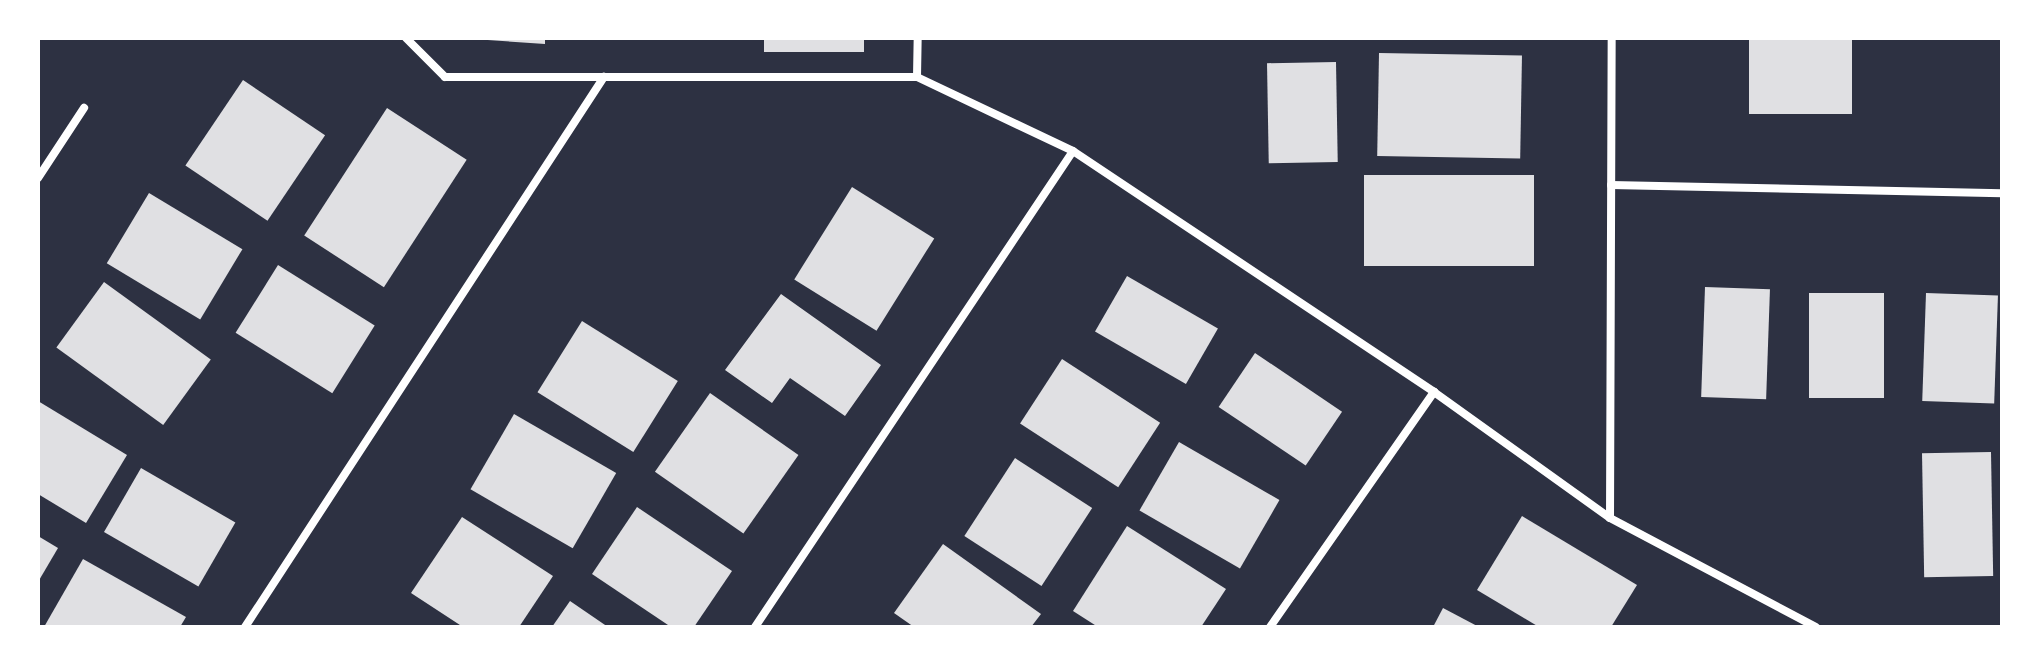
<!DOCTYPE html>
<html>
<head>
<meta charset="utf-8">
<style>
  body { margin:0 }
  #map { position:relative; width:2040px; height:665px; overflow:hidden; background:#2d3142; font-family:"IBM Plex Sans",sans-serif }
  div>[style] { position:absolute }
  .building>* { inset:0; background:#e0e0e3; transform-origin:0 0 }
  .minor>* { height:8px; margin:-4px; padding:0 4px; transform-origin:4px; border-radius:4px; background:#fff }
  span { translate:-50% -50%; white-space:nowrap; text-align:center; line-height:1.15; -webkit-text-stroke:6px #fff; paint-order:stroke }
  .frame { position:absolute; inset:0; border:40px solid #fff; pointer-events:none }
</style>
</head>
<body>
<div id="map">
  <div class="building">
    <i style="clip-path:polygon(458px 38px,545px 38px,545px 44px)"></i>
    <i style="left:764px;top:38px;width:100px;height:14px"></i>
    <i style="left:1749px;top:38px;width:103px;height:76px"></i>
    <i style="left:1379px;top:53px;width:143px;height:103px;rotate:1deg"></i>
    <i style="left:1336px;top:62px;width:100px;height:69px;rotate:89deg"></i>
    <i style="left:243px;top:80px;width:99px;height:103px;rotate:34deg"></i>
    <i style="left:387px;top:108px;width:95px;height:152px;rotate:33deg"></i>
    <i style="left:1364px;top:175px;width:170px;height:91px"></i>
    <i style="left:852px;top:187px;width:97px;height:109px;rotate:32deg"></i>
    <i style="left:149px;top:193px;width:109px;height:82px;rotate:31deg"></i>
    <i style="left:278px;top:265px;width:114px;height:80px;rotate:32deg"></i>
    <i style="left:1127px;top:276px;width:105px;height:64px;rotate:30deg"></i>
    <i style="left:104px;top:282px;width:132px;height:81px;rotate:36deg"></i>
    <i style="left:1705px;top:287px;width:65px;height:110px;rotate:2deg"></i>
    <i style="left:1809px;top:293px;width:75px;height:105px"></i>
    <i style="left:1926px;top:293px;width:72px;height:108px;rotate:2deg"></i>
    <i style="clip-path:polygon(781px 294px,881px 365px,845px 416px,790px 378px,772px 403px,725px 370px)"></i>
    <i style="left:582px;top:321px;width:113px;height:84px;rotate:32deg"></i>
    <i style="left:1255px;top:353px;width:105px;height:65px;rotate:34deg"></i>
    <i style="left:1062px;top:359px;width:117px;height:77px;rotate:33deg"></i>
    <i style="left:710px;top:393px;width:108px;height:96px;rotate:35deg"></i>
    <i style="clip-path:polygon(38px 401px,127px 455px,86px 523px,38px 494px)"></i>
    <i style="left:514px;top:414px;width:118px;height:87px;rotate:30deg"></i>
    <i style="left:1179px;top:442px;width:116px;height:79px;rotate:30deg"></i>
    <i style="left:1991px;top:452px;width:124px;height:69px;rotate:89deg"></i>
    <i style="left:1015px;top:458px;width:92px;height:93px;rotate:33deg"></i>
    <i style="left:141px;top:468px;width:109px;height:74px;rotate:30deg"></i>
    <i style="clip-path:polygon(637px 507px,732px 571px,694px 627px,671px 627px,592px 574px)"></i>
    <i style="clip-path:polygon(1522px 516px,1637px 585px,1611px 627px,1539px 627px,1477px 590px)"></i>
    <i style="clip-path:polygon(462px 517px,553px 576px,519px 627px,463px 627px,411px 593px)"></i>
    <i style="clip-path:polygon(1127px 526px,1226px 589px,1201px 627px,1098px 627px,1073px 611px)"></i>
    <i style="clip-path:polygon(38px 536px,58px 548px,38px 582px)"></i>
    <i style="clip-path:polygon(943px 544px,1041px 614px,1031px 627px,914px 627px,894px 613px)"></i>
    <i style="clip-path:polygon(83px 559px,186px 617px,180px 627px,44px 627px)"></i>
    <i style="clip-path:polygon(570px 601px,608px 627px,552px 627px)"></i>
    <i style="clip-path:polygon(1443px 608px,1479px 627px,1433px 627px)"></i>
  </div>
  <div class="minor">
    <i style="left:406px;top:38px;width:55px;rotate:45deg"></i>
    <i style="left:445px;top:77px;width:472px"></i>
    <i style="left:917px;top:77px;width:173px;rotate:25.4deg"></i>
    <i style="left:1073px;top:151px;width:434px;rotate:33.7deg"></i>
    <i style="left:1434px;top:392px;width:216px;rotate:35.6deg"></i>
    <i style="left:1610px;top:518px;width:233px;rotate:27.9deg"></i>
    <i style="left:917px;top:77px;width:39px;rotate:-89deg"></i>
    <i style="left:38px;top:178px;width:84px;rotate:-56.7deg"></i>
    <i style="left:1611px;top:185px;width:391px;rotate:1.2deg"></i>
    <i style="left:1610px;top:518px;width:480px;rotate:-89.8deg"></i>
    <i style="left:245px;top:627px;width:657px;rotate:-56.87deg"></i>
    <i style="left:755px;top:627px;width:572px;rotate:-56.25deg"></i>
    <i style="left:1270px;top:627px;width:287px;rotate:-55.1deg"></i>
  </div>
  <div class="frame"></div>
</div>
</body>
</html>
